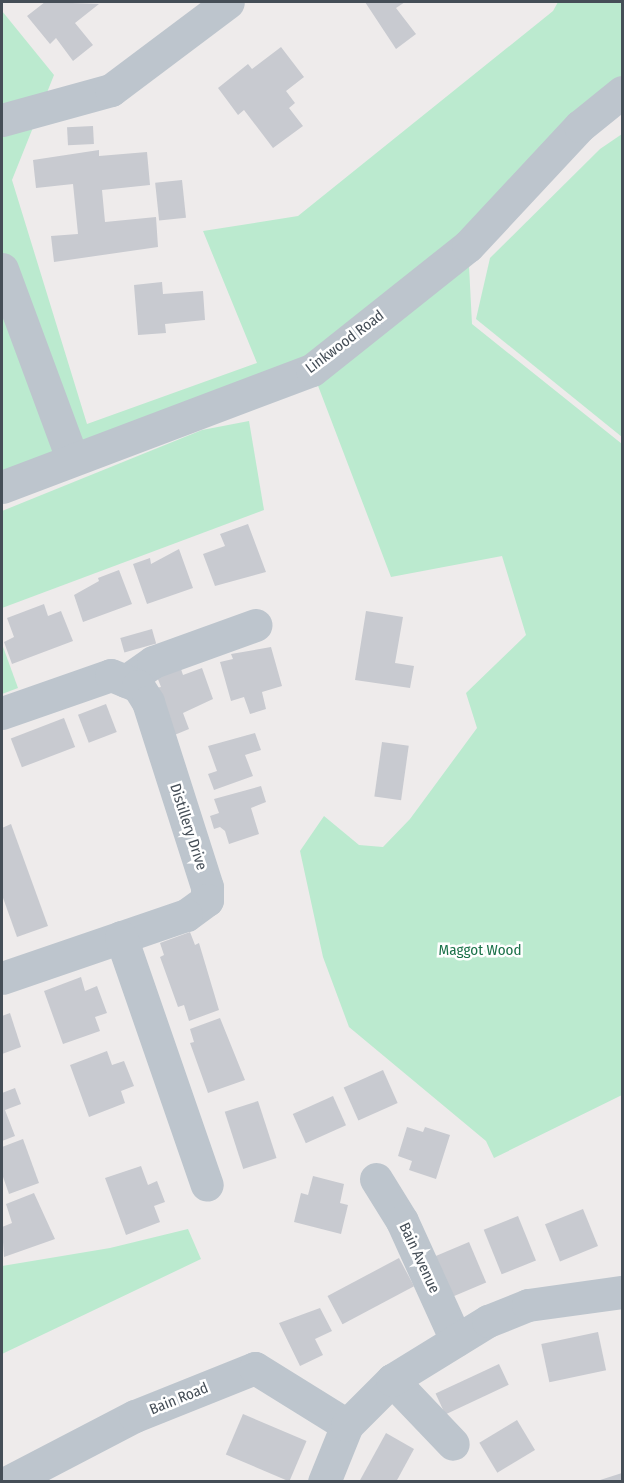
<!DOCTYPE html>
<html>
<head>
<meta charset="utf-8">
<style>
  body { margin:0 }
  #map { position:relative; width:624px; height:1483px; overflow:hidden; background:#eeebeb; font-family:"Fira Sans Condensed",sans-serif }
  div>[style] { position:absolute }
  .green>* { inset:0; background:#bbeacf }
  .building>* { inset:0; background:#c8cad0; transform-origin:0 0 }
  .minor>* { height:33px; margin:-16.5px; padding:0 16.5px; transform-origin:16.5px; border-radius:16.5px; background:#bdc5cd }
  span { translate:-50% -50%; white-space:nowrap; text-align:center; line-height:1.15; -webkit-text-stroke:5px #fff; paint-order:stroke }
  .street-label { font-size:15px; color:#454e57 }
  .park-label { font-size:15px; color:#1c724a }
  .frame { position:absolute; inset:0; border:3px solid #454e57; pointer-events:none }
</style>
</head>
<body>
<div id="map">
  <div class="green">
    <i style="clip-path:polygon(558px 2px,622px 2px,622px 92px,468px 246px,472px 324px,622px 444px,622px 1095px,494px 1158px,486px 1141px,349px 1027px,323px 957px,300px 851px,324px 816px,359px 845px,383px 847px,410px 819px,477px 728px,466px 693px,526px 635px,502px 556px,391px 577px,312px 370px,2px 487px,2px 11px,54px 75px,12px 180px,87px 424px,257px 363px,203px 231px,298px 216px,553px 11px)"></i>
    <i style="clip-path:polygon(622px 134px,622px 437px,476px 319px,490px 258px,600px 149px)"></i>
    <i style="clip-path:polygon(249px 421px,264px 510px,2px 608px,2px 511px,202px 430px)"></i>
    <i style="clip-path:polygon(2px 644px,18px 688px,2px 694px)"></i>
    <i style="clip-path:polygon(188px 1229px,201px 1259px,2px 1354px,2px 1266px,110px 1248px)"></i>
  </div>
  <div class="building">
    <i style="clip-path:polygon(45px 2px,99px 4px,75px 23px,93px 45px,73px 61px,56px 38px,50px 44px,27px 16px)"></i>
    <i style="clip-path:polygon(365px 2px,405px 2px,396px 8px,416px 34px,396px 49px)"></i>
    <i style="clip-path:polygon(281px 47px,304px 77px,286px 91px,295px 103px,289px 108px,303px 126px,273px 148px,244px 110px,238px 115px,218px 88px,248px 64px,252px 69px)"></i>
    <i style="left:93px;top:126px;width:18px;height:26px;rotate:87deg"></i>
    <i style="clip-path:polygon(99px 150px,99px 156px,147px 152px,150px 185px,102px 190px,105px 222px,156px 217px,158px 247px,54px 262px,51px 236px,78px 234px,73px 184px,36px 188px,33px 160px)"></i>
    <i style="left:182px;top:180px;width:38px;height:27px;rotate:84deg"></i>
    <i style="clip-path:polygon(162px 282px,163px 294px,203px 291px,205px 320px,165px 324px,166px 333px,138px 335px,134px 285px)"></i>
    <i style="clip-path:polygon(248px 524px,266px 572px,215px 586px,203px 554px,225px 546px,220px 534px)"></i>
    <i style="clip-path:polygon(179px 549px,193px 588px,147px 604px,133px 564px,150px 558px,151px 564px)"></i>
    <i style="clip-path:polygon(119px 570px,132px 604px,83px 622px,74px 595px,99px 581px,98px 578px)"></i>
    <i style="clip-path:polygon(44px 604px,48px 616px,61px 611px,73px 641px,12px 664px,4px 642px,14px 637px,7px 618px)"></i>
    <i style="clip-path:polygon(366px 611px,403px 617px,395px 663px,414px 666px,410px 688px,355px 680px)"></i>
    <i style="left:152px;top:629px;width:15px;height:33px;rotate:74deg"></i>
    <i style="clip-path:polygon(271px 647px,282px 686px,262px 692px,266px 709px,250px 714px,244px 697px,231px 701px,220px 662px,233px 659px,231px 654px)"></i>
    <i style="clip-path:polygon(178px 660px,183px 675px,202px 668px,213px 699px,183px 713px,189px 729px,172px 736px,155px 688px,161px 687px,154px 669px)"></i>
    <i style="left:106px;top:704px;width:30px;height:30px;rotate:69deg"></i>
    <i style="left:64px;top:718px;width:31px;height:57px;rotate:69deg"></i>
    <i style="clip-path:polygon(255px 733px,261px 750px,245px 755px,253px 776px,214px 790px,208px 774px,217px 771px,208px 746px)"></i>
    <i style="left:382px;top:742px;width:27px;height:55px;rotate:8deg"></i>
    <i style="clip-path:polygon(261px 786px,266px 802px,251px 808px,259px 834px,229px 844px,225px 831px,220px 827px,214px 829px,210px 816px,219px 813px,214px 799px)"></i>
    <i style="clip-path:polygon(11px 824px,48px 926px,17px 937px,2px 895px,2px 828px)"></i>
    <i style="clip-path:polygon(190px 932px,195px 945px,199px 943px,219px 1010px,189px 1021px,184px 1005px,178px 1007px,160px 957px,164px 955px,160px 943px)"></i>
    <i style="clip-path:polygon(81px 977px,85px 991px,97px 986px,107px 1013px,95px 1017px,100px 1031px,63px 1044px,44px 991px)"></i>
    <i style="clip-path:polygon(10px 1013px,21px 1047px,2px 1054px,2px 1016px)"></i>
    <i style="clip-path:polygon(220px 1018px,245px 1080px,208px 1093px,190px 1043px,194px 1042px,190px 1029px)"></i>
    <i style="clip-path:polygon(107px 1051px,112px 1065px,124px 1061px,134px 1086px,121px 1091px,125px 1103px,89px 1117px,70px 1065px)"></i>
    <i style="left:383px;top:1070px;width:36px;height:43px;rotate:66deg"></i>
    <i style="clip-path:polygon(15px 1088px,21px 1104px,5px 1110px,15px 1136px,2px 1141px,2px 1093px)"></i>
    <i style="left:333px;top:1096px;width:32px;height:44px;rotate:66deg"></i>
    <i style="left:258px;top:1101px;width:60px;height:35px;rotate:72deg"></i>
    <i style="clip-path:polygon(407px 1127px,423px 1132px,425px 1127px,450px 1135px,436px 1179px,409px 1170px,412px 1161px,398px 1156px)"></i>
    <i style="clip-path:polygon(23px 1139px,39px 1183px,9px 1194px,2px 1174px,2px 1147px)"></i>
    <i style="clip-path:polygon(141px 1166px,148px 1185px,157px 1181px,165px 1202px,154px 1206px,160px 1222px,126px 1235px,105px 1178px)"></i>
    <i style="clip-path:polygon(313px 1176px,344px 1184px,340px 1203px,348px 1205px,341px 1234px,294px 1222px,301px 1193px,308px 1195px)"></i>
    <i style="clip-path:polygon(34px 1193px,55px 1239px,4px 1257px,2px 1227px,12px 1223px,6px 1204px)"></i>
    <i style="left:583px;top:1209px;width:40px;height:41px;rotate:68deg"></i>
    <i style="left:518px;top:1216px;width:48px;height:37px;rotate:68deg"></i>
    <i style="left:469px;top:1242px;width:44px;height:38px;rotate:67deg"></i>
    <i style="left:399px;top:1258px;width:32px;height:81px;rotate:62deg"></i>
    <i style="clip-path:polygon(320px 1308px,332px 1331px,315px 1339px,323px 1355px,300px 1366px,279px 1323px)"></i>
    <i style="left:598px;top:1332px;width:39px;height:58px;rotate:78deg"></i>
    <i style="left:499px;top:1364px;width:23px;height:70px;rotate:65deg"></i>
    <i style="left:243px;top:1414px;width:69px;height:44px;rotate:23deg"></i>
    <i style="left:517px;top:1420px;width:35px;height:44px;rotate:59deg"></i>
    <i style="clip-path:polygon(386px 1433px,414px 1449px,396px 1482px,359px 1482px)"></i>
    <i style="clip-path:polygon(622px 1473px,622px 1482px,597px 1482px,597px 1481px)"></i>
  </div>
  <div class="minor">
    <i style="left:2px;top:120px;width:113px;rotate:-15.4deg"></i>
    <i style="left:111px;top:90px;width:146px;rotate:-36.9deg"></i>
    <i style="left:2px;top:269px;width:202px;rotate:69.7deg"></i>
    <i style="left:2px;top:487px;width:331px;rotate:-20.7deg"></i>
    <i style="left:312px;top:370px;width:199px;rotate:-38.5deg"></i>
    <i style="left:468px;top:246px;width:164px;rotate:-47deg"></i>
    <i style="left:580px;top:126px;width:54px;rotate:-39deg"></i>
    <i style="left:126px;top:681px;width:33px;rotate:-35deg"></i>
    <i style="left:153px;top:662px;width:109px;rotate:-19.9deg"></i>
    <i style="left:2px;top:713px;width:115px;rotate:-19.2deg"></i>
    <i style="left:111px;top:675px;width:29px;rotate:22deg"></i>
    <i style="left:138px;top:686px;width:19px;rotate:58deg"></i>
    <i style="left:148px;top:702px;width:194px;rotate:72.3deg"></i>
    <i style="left:207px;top:887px;width:13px;rotate:90deg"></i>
    <i style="left:207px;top:900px;width:26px;rotate:144deg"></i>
    <i style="left:186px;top:915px;width:194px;rotate:161.1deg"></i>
    <i style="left:121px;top:937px;width:262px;rotate:70.9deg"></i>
    <i style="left:376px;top:1179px;width:49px;rotate:58.2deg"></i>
    <i style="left:402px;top:1221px;width:131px;rotate:65.6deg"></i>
    <i style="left:392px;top:1380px;width:88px;rotate:46.4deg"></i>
    <i style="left:8px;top:1482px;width:143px;rotate:-27.5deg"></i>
    <i style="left:135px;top:1416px;width:129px;rotate:-21.8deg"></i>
    <i style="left:255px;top:1368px;width:108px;rotate:31.8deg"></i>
    <i style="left:324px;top:1482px;width:61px;rotate:-68deg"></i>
    <i style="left:347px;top:1425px;width:64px;rotate:-45deg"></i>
    <i style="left:392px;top:1380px;width:113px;rotate:-31.6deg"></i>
    <i style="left:488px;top:1321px;width:43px;rotate:-21.8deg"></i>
    <i style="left:528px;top:1305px;width:95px;rotate:-7.9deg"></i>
  </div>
  <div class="street-label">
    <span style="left:345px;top:342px;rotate:-37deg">Linkwood Road</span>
    <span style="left:188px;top:827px;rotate:72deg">Distillery Drive</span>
    <span style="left:419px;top:1258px;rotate:65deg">Bain Avenue</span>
    <span style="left:179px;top:1399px;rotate:-22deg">Bain Road</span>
  </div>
  <div class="park-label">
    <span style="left:480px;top:951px">Maggot Wood</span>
  </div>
  <div class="frame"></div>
</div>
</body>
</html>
